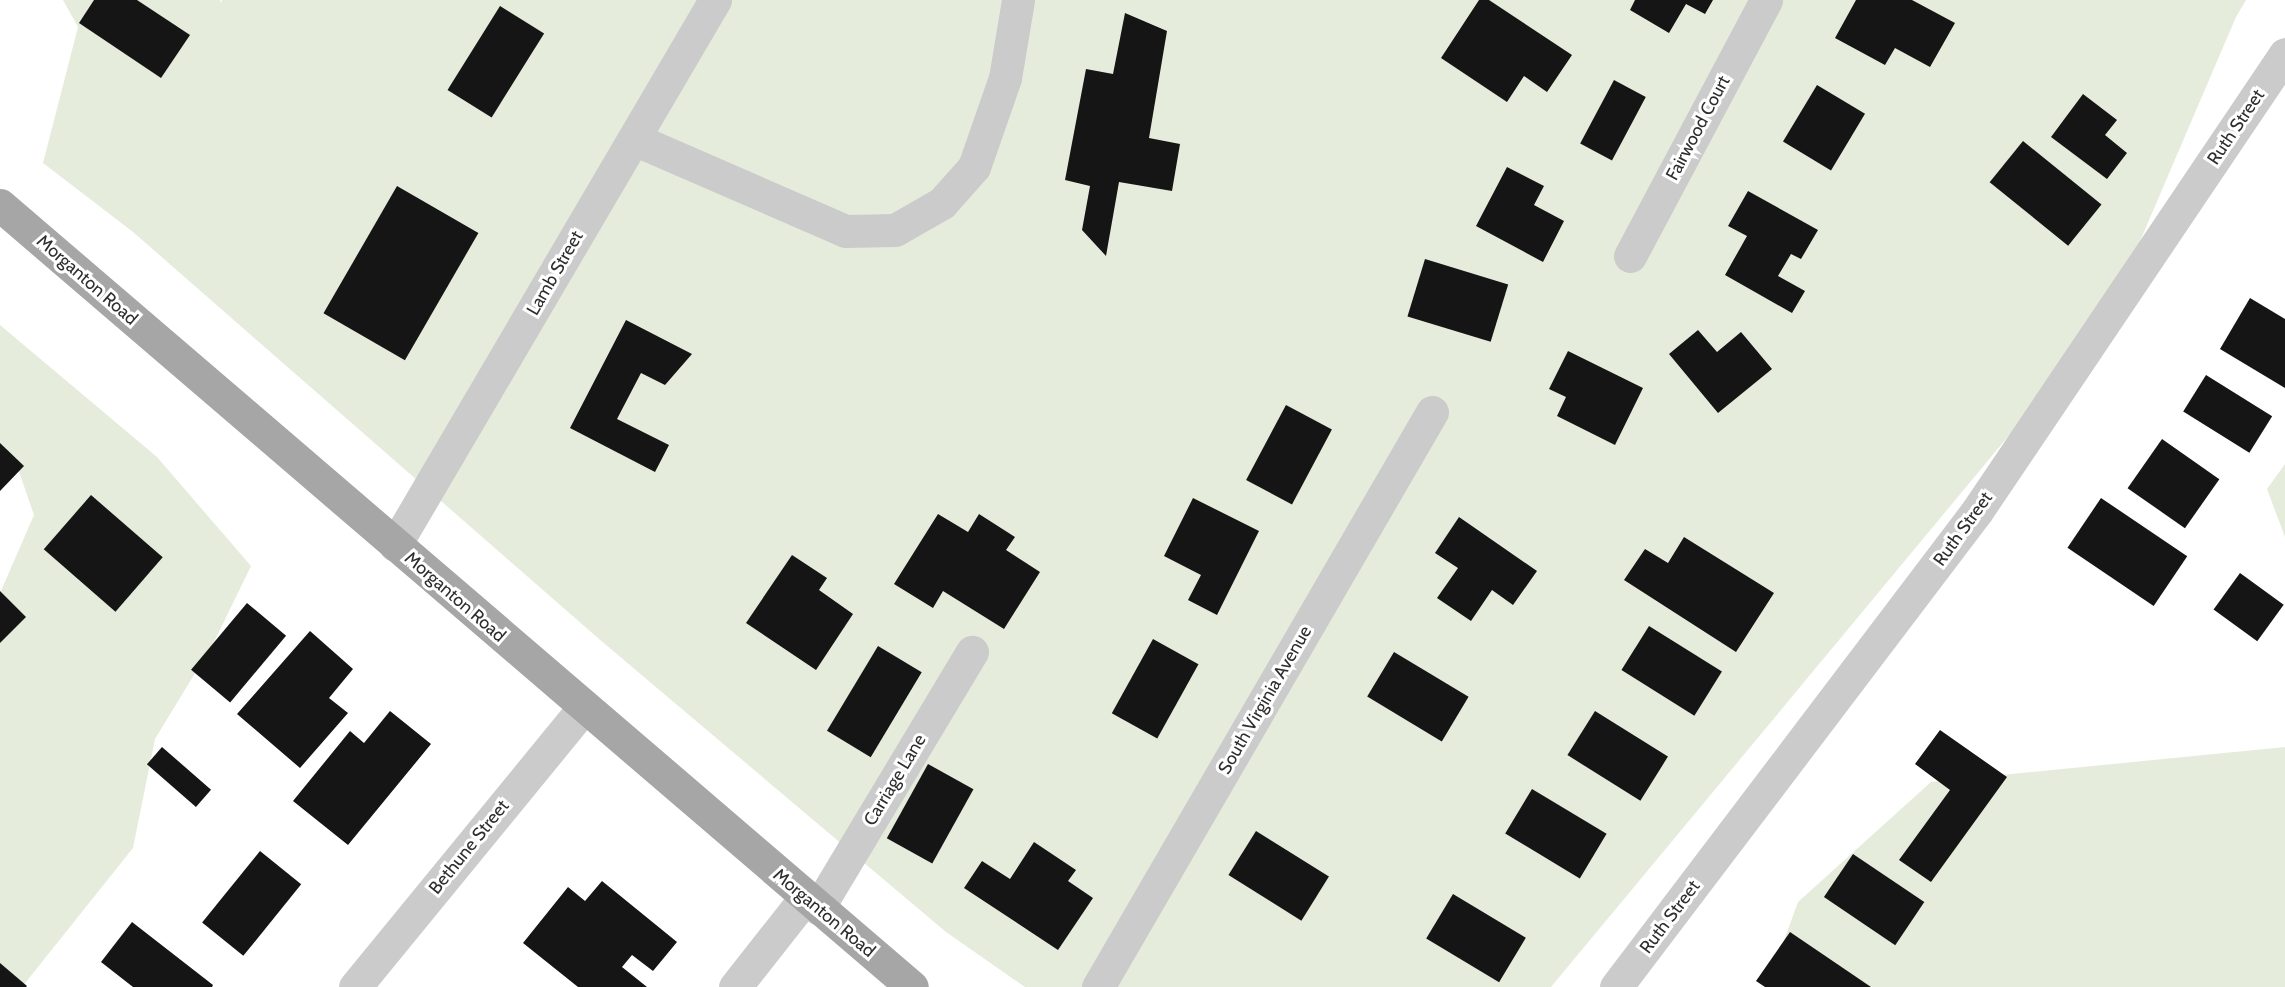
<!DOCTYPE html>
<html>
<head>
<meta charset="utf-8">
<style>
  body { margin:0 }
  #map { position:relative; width:2285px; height:987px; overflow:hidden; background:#fff; font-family:Cabin,sans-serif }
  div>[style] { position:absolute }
  .green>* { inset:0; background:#e5ecdb }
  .building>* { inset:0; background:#151515; transform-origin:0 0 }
  .minor>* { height:33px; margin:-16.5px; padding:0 16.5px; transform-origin:16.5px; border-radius:16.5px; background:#cbcbcb }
  .major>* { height:33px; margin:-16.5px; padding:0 16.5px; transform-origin:16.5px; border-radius:16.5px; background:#a6a6a6 }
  span { translate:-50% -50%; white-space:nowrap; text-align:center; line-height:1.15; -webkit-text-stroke:6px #fff; paint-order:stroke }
  .street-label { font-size:18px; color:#2e2e2e }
</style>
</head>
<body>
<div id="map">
  <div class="green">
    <i style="clip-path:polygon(63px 0,220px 0,221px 3px,222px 0,2246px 0,2236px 17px,2108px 316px,1551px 987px,1025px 987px,946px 932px,599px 639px,133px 232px,43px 163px,78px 27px)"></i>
    <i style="clip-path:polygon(0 325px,157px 457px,251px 566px,214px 642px,155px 739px,133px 848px,22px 987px,0 987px,0 593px,34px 515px,16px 463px,0 447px)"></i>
    <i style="clip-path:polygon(2285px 464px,2285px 537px,2267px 489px)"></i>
    <i style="clip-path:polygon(2285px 747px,2285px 987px,1767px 987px,1798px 902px,1931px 782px)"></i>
  </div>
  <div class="building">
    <i style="clip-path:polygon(94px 0,137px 0,190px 35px,161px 78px,79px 23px)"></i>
    <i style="clip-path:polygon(1479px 0,1489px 0,1572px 55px,1547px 92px,1524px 76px,1507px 102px,1441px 58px)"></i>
    <i style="clip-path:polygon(1635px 0,1713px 0,1705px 14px,1686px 4px,1669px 33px,1630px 10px)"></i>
    <i style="clip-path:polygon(1856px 0,1912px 0,1955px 23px,1930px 67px,1895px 48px,1885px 65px,1835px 38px)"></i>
    <i style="left:500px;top:6px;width:52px;height:99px;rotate:32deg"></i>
    <i style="clip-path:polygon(1125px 13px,1167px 31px,1149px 138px,1180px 144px,1172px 191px,1119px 182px,1106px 256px,1082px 230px,1090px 186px,1065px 180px,1086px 69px,1113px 74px)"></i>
    <i style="left:1614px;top:80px;width:36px;height:72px;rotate:28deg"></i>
    <i style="left:1817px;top:85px;width:56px;height:66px;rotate:31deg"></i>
    <i style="clip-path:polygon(2083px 94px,2117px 120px,2105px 135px,2127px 153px,2107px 179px,2051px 137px)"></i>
    <i style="left:2023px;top:141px;width:101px;height:53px;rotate:39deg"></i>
    <i style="clip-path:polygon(1507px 167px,1544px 186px,1534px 205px,1564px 221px,1543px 262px,1476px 226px)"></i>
    <i style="left:397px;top:186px;width:94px;height:147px;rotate:30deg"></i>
    <i style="clip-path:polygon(1748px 191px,1818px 230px,1801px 259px,1791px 254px,1778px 276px,1805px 291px,1792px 313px,1725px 275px,1747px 236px,1728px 226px)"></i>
    <i style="left:1425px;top:259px;width:87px;height:60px;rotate:17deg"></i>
    <i style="clip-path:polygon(2250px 298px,2285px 319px,2285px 388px,2220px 349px)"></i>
    <i style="clip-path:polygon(626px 320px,692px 354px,665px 385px,641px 373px,617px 419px,669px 445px,655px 472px,570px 428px)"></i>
    <i style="clip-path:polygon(1698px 330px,1717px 352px,1741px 332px,1772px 369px,1718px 413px,1669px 354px)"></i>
    <i style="clip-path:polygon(1568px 351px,1643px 388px,1615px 445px,1557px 416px,1566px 397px,1549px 389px)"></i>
    <i style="left:2206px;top:375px;width:78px;height:43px;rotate:32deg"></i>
    <i style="left:1286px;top:405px;width:52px;height:85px;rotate:28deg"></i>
    <i style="left:2162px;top:439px;width:70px;height:60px;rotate:35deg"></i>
    <i style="clip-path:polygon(0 443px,24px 466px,0 491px)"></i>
    <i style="left:91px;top:495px;width:95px;height:72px;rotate:41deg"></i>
    <i style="clip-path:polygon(1193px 498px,1259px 531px,1217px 615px,1188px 600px,1201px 575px,1164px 556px)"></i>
    <i style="left:2101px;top:498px;width:104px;height:60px;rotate:34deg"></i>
    <i style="clip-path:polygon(938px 514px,968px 532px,979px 514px,1015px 537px,1006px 550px,1040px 572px,1004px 629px,943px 591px,933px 608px,894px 584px)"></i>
    <i style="clip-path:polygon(1459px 517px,1537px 571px,1513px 605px,1492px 590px,1471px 621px,1437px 598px,1458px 568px,1435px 553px)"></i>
    <i style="clip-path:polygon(1684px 537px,1774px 593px,1736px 652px,1624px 580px,1645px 549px,1668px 563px)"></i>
    <i style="clip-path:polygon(792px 555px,827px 578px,819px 590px,853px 614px,816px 670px,746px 623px)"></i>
    <i style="left:2240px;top:573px;width:54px;height:45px;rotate:36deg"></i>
    <i style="clip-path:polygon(0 591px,26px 617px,0 643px)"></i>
    <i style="left:247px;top:603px;width:51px;height:87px;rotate:40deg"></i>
    <i style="left:1649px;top:626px;width:86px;height:52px;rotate:32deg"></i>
    <i style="clip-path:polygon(310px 631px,353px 669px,329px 698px,348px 713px,300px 768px,237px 714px)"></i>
    <i style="left:1153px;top:639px;width:52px;height:85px;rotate:29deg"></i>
    <i style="left:878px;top:646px;width:51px;height:99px;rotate:31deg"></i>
    <i style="left:1394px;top:652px;width:87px;height:52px;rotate:31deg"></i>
    <i style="clip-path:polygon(390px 711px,431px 744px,348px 845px,293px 801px,350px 731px,364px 743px)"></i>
    <i style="left:1595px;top:711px;width:86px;height:52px;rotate:32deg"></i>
    <i style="clip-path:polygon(1940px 730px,2007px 777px,1931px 882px,1899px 860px,1950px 790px,1915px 764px)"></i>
    <i style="left:162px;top:747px;width:65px;height:23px;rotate:41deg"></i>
    <i style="left:928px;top:764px;width:52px;height:85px;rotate:29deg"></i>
    <i style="left:1532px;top:789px;width:87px;height:52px;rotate:31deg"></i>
    <i style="left:1256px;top:831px;width:86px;height:52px;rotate:32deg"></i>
    <i style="clip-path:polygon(1034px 842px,1076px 870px,1068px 881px,1093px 898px,1058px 950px,964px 888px,982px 861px,1010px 879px)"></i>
    <i style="left:260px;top:851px;width:53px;height:92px;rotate:39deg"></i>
    <i style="left:1853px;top:854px;width:86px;height:52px;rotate:34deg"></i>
    <i style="clip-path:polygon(602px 881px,677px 942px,653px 971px,632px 955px,622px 967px,647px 987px,578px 987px,523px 943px,568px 887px,585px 901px)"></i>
    <i style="left:1453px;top:894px;width:85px;height:52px;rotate:31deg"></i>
    <i style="clip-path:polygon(132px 922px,213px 985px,212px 987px,133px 987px,101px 962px)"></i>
    <i style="clip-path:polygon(1790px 932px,1871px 987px,1765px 987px,1756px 981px)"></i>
    <i style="clip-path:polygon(0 963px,27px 986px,26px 987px,0 987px)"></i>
  </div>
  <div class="minor">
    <i style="left:634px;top:139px;width:231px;rotate:23.5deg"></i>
    <i style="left:846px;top:231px;width:49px;rotate:-1.2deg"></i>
    <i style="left:895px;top:230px;width:54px;rotate:-29.9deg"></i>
    <i style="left:942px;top:203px;width:48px;rotate:-48.4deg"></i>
    <i style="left:974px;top:167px;width:94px;rotate:-70.8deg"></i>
    <i style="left:1005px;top:78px;width:79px;rotate:-80.5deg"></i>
    <i style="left:1630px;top:256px;width:290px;rotate:-62deg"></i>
    <i style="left:395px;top:545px;width:632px;rotate:-59.58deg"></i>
    <i style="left:818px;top:908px;width:299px;rotate:-59deg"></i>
    <i style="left:355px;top:987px;width:360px;rotate:-50.7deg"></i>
    <i style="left:735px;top:987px;width:113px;rotate:-51.8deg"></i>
    <i style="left:1098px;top:987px;width:665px;rotate:-59.85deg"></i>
    <i style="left:1616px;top:987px;width:597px;rotate:-52.82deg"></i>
    <i style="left:1977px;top:511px;width:551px;rotate:-56.02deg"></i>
  </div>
  <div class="major">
    <i style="left:0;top:205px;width:1201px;rotate:40.61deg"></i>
  </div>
  <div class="street-label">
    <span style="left:2236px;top:127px;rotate:-56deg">Ruth Street</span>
    <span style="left:1698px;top:128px;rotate:-62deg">Fairwood Court</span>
    <span style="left:555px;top:273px;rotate:-60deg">Lamb Street</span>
    <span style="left:87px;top:280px;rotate:41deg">Morganton Road</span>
    <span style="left:1963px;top:529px;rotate:-54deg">Ruth Street</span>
    <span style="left:455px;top:597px;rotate:41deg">Morganton Road</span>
    <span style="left:1265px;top:700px;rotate:-60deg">South Virginia Avenue</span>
    <span style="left:895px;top:780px;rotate:-59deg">Carriage Lane</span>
    <span style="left:469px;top:847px;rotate:-51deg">Bethune Street</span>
    <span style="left:824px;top:913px;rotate:40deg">Morganton Road</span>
    <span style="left:1670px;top:917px;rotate:-53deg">Ruth Street</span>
  </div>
</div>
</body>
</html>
